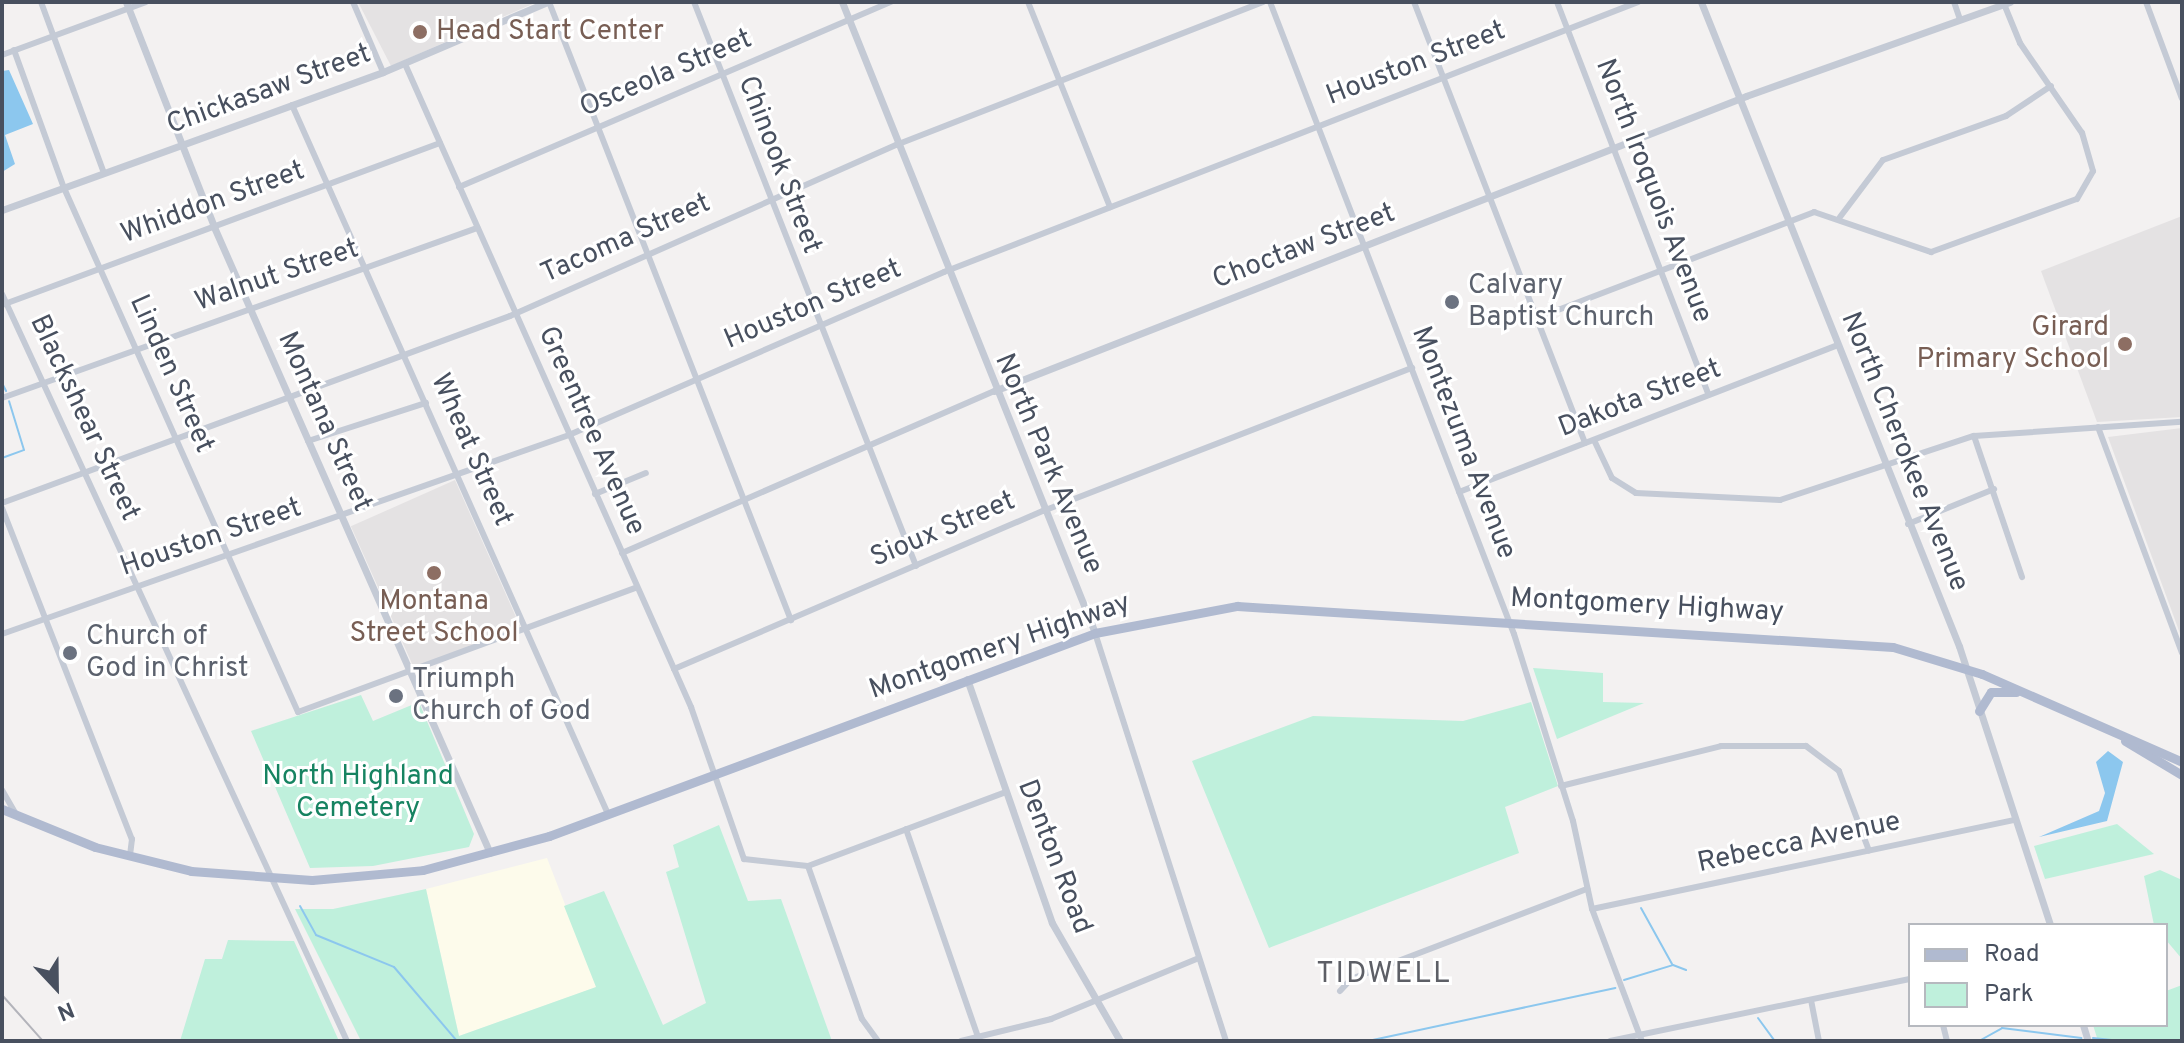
<!DOCTYPE html>
<html>
<head>
<meta charset="utf-8">
<style>
  body { margin:0 }
  #map { position:relative; width:2184px; height:1043px; overflow:hidden; background:#f3f1f1; font-family:Overpass,sans-serif }
  div>[style] { position:absolute }
  .commercial>* { inset:0; background:#fdfbeb }
  .education>* { inset:0; background:#e4e2e3; transform-origin:0 0 }
  .green>* { inset:0; background:#bff0dc }
  .water>* { inset:0; background:#8cc7ee }
  .stream>* { height:2px; margin:-1px; padding:0 1px; transform-origin:1px; border-radius:1px; background:#8cc7ee }
  .minor>* { height:6px; margin:-3px; padding:0 3px; transform-origin:3px; border-radius:3px; background:#c4cad5 }
  .tertiary>* { height:7px; margin:-3.5px; padding:0 3.5px; transform-origin:3.5px; border-radius:3.5px; background:#c4cad5 }
  .primary>* { height:9px; margin:-4.5px; padding:0 4.5px; transform-origin:4.5px; border-radius:4.5px; background:#b0bad0 }
  .rail>* { height:2px; margin:-1px; padding:0 1px; transform-origin:1px; border-radius:1px; background:#b3b4bb }
  .dots>* { width:22px; height:22px; translate:-50% -50%; box-sizing:border-box; border:4px solid #fff; border-radius:50% }
  span { translate:-50% -50%; white-space:nowrap; text-align:center; line-height:1.15; -webkit-text-stroke:6px #fff; paint-order:stroke }
  .education-label { font-size:28px; color:#785e54 }
  .left { translate:0 -50%; text-align:left }
  .right { translate:-100% -50%; text-align:right }
  .street-label { font-size:28px; color:#48505f }
  .worship-label { font-size:28px; color:#5b616d }
  .park-label { font-size:28px; color:#168361 }
  .neighbourhood-label { font-size:30px; color:#5d5f66; letter-spacing:2px }
  .frame { position:absolute; inset:0; border:4px solid #48505f; pointer-events:none }
  .legend { position:absolute; left:1908px; top:923px; width:260px; height:104px; box-sizing:border-box; background:#fff; border:2px solid #b6b9bf; margin:0; padding:10px 14px; list-style:none; font-size:24px; color:#48505f }
  .legend li { display:flex; align-items:center; gap:16px; height:40px }
  .legend b { width:40px; border:2px solid #b6b9bf }
  .north { position:absolute; left:16px; top:947px; width:80px; height:80px; -webkit-text-stroke:6px #fff; paint-order:stroke; rotate:158deg; font-size:22px; font-weight:700; line-height:32px; text-align:center; color:#48505f }
  .north::after { content:''; display:block; margin:auto; width:28px; height:36px; background:#48505f; clip-path:polygon(50% 0,100% 100%,50% 72%,0 100%) }
</style>
</head>
<body>
<div id="map">
  <div class="commercial">
    <i style="clip-path:polygon(547px 858px,597px 987px,459px 1036px,426px 889px)"></i>
  </div>
  <div class="education">
    <i style="clip-path:polygon(358px 2px,537px 2px,391px 66px)"></i>
    <i style="clip-path:polygon(2182px 216px,2182px 417px,2097px 422px,2041px 271px)"></i>
    <i style="clip-path:polygon(2182px 428px,2182px 639px,2108px 437px)"></i>
    <i style="left:455px;top:480px;width:160px;height:114px;rotate:66deg"></i>
  </div>
  <div class="green">
    <i style="clip-path:polygon(1533px 668px,1603px 673px,1603px 702px,1644px 703px,1557px 739px)"></i>
    <i style="clip-path:polygon(361px 695px,373px 721px,419px 702px,474px 834px,469px 847px,373px 866px,310px 868px,251px 731px)"></i>
    <i style="clip-path:polygon(1531px 702px,1558px 786px,1505px 807px,1519px 853px,1269px 948px,1192px 761px,1313px 716px,1463px 721px)"></i>
    <i style="clip-path:polygon(2117px 824px,2154px 854px,2045px 879px,2034px 846px)"></i>
    <i style="clip-path:polygon(719px 825px,748px 901px,781px 899px,832px 1041px,361px 1041px,295px 909px,333px 909px,426px 889px,459px 1036px,596px 987px,564px 906px,604px 891px,663px 1025px,706px 1003px,666px 872px,679px 867px,673px 845px)"></i>
    <i style="clip-path:polygon(2160px 870px,2182px 880px,2182px 959px,2166px 940px,2166px 925px,2154px 925px,2144px 876px)"></i>
    <i style="clip-path:polygon(228px 940px,294px 941px,339px 1041px,180px 1041px,205px 959px,222px 959px)"></i>
    <i style="clip-path:polygon(2182px 985px,2182px 1041px,2098px 1041px,2093px 1025px,2166px 1025px,2166px 991px)"></i>
  </div>
  <div class="water">
    <i style="clip-path:polygon(9px 70px,33px 124px,5px 135px,15px 164px,2px 172px,2px 71px)"></i>
    <i style="clip-path:polygon(2108px 751px,2123px 762px,2107px 821px,2039px 837px,2099px 811px,2105px 793px,2096px 762px)"></i>
  </div>
  <div class="stream">
    <i style="left:2px;top:383px;width:9px;rotate:63deg"></i>
    <i style="left:2px;top:458px;width:23px;rotate:-20deg"></i>
    <i style="left:24px;top:450px;width:51px;rotate:-107deg"></i>
    <i style="left:300px;top:906px;width:33px;rotate:61deg"></i>
    <i style="left:316px;top:935px;width:84px;rotate:22.3deg"></i>
    <i style="left:394px;top:967px;width:97px;rotate:49.6deg"></i>
    <i style="left:1641px;top:908px;width:64px;rotate:61deg"></i>
    <i style="left:1624px;top:980px;width:51px;rotate:-17deg"></i>
    <i style="left:1673px;top:965px;width:14px;rotate:21deg"></i>
    <i style="left:1758px;top:1018px;width:29px;rotate:54deg"></i>
    <i style="left:2093px;top:1038px;width:28px;rotate:6deg"></i>
    <i style="left:1368px;top:1041px;width:253px;rotate:-12.1deg"></i>
    <i style="left:1979px;top:1041px;width:26px;rotate:-29deg"></i>
    <i style="left:2002px;top:1028px;width:80px;rotate:7.2deg"></i>
  </div>
  <div class="minor">
    <i style="left:41px;top:2px;width:182px;rotate:69.8deg"></i>
    <i style="left:353px;top:2px;width:76px;rotate:66.8deg"></i>
    <i style="left:549px;top:2px;width:664px;rotate:68.62deg"></i>
    <i style="left:694px;top:2px;width:606px;rotate:68.51deg"></i>
    <i style="left:1028px;top:2px;width:221px;rotate:68.2deg"></i>
    <i style="left:1270px;top:2px;width:677px;rotate:68.89deg"></i>
    <i style="left:1514px;top:634px;width:196px;rotate:72.5deg"></i>
    <i style="left:1573px;top:821px;width:90px;rotate:77.8deg"></i>
    <i style="left:1592px;top:909px;width:141px;rotate:69.3deg"></i>
    <i style="left:1414px;top:2px;width:473px;rotate:68.8deg"></i>
    <i style="left:1557px;top:2px;width:421px;rotate:68.9deg"></i>
    <i style="left:1954px;top:2px;width:18px;rotate:71deg"></i>
    <i style="left:2146px;top:2px;width:103px;rotate:69.6deg"></i>
    <i style="left:14px;top:50px;width:147px;rotate:70.1deg"></i>
    <i style="left:64px;top:188px;width:574px;rotate:65.94deg"></i>
    <i style="left:298px;top:712px;width:361px;rotate:-20.2deg"></i>
    <i style="left:2px;top:55px;width:153px;rotate:-20.2deg"></i>
    <i style="left:405px;top:64px;width:704px;rotate:66.02deg"></i>
    <i style="left:691px;top:707px;width:161px;rotate:70.8deg"></i>
    <i style="left:744px;top:859px;width:64px;rotate:6.2deg"></i>
    <i style="left:808px;top:866px;width:211px;rotate:-20.5deg"></i>
    <i style="left:292px;top:105px;width:776px;rotate:65.98deg"></i>
    <i style="left:459px;top:187px;width:470px;rotate:-23.2deg"></i>
    <i style="left:1840px;top:217px;width:71px;rotate:-53deg"></i>
    <i style="left:1883px;top:160px;width:131px;rotate:-19.7deg"></i>
    <i style="left:2006px;top:116px;width:54px;rotate:-33.7deg"></i>
    <i style="left:2px;top:294px;width:823px;rotate:65.21deg"></i>
    <i style="left:2px;top:305px;width:467px;rotate:-20.3deg"></i>
    <i style="left:1537px;top:318px;width:297px;rotate:-20.9deg"></i>
    <i style="left:1814px;top:212px;width:124px;rotate:18.9deg"></i>
    <i style="left:1931px;top:252px;width:155px;rotate:-20deg"></i>
    <i style="left:2077px;top:199px;width:32px;rotate:-60deg"></i>
    <i style="left:2093px;top:171px;width:40px;rotate:-106deg"></i>
    <i style="left:2082px;top:133px;width:109px;rotate:-124.6deg"></i>
    <i style="left:2020px;top:43px;width:42px;rotate:-112.3deg"></i>
    <i style="left:2px;top:398px;width:505px;rotate:-19.69deg"></i>
    <i style="left:2098px;top:427px;width:241px;rotate:69.6deg"></i>
    <i style="left:1974px;top:436px;width:149px;rotate:71.2deg"></i>
    <i style="left:1594px;top:440px;width:42px;rotate:64.7deg"></i>
    <i style="left:1612px;top:478px;width:28px;rotate:32deg"></i>
    <i style="left:1636px;top:493px;width:144px;rotate:2.8deg"></i>
    <i style="left:1780px;top:500px;width:204px;rotate:-18.3deg"></i>
    <i style="left:1974px;top:436px;width:208px;rotate:-3.9deg"></i>
    <i style="left:308px;top:441px;width:124px;rotate:-17.9deg"></i>
    <i style="left:1459px;top:492px;width:404px;rotate:-21.2deg"></i>
    <i style="left:595px;top:494px;width:55px;rotate:-22.4deg"></i>
    <i style="left:2px;top:503px;width:541px;rotate:-20.21deg"></i>
    <i style="left:510px;top:316px;width:422px;rotate:-23.9deg"></i>
    <i style="left:896px;top:145px;width:394px;rotate:-21.3deg"></i>
    <i style="left:2px;top:508px;width:356px;rotate:68.6deg"></i>
    <i style="left:132px;top:839px;width:17px;rotate:97deg"></i>
    <i style="left:1908px;top:524px;width:93px;rotate:-22.1deg"></i>
    <i style="left:622px;top:553px;width:406px;rotate:-23.5deg"></i>
    <i style="left:1095px;top:633px;width:429px;rotate:72.2deg"></i>
    <i style="left:2px;top:634px;width:601px;rotate:-19.34deg"></i>
    <i style="left:569px;top:435px;width:409px;rotate:-23.5deg"></i>
    <i style="left:944px;top:272px;width:745px;rotate:-21.26deg"></i>
    <i style="left:674px;top:669px;width:401px;rotate:-23.2deg"></i>
    <i style="left:1043px;top:511px;width:396px;rotate:-21.2deg"></i>
    <i style="left:1561px;top:786px;width:165px;rotate:-14deg"></i>
    <i style="left:1721px;top:746px;width:85px"></i>
    <i style="left:1806px;top:746px;width:41px;rotate:37.1deg"></i>
    <i style="left:1839px;top:771px;width:85px;rotate:69.4deg"></i>
    <i style="left:2px;top:790px;width:28px;rotate:60deg"></i>
    <i style="left:906px;top:829px;width:220px;rotate:70.9deg"></i>
    <i style="left:808px;top:866px;width:162px;rotate:70.6deg"></i>
    <i style="left:862px;top:1019px;width:27px;rotate:54deg"></i>
    <i style="left:1592px;top:909px;width:432px;rotate:-11.9deg"></i>
    <i style="left:1340px;top:991px;width:16px;rotate:-47deg"></i>
    <i style="left:1351px;top:979px;width:253px;rotate:-20.9deg"></i>
    <i style="left:1811px;top:1000px;width:42px;rotate:79deg"></i>
    <i style="left:1943px;top:1025px;width:16px;rotate:76deg"></i>
    <i style="left:961px;top:1041px;width:93px;rotate:-13.7deg"></i>
    <i style="left:1051px;top:1019px;width:160px;rotate:-22.4deg"></i>
    <i style="left:1610px;top:1041px;width:306px;rotate:-11.7deg"></i>
  </div>
  <div class="tertiary">
    <i style="left:126px;top:2px;width:242px;rotate:68.6deg"></i>
    <i style="left:214px;top:227px;width:684px;rotate:66.21deg"></i>
    <i style="left:842px;top:2px;width:680px;rotate:68.15deg"></i>
    <i style="left:1701px;top:2px;width:694px;rotate:68.17deg"></i>
    <i style="left:1959px;top:646px;width:293px;rotate:71.9deg"></i>
    <i style="left:2px;top:210px;width:405px;rotate:-19.9deg"></i>
    <i style="left:383px;top:72px;width:178px;rotate:-23.1deg"></i>
    <i style="left:994px;top:391px;width:808px;rotate:-21.42deg"></i>
    <i style="left:1746px;top:96px;width:280px;rotate:-19.6deg"></i>
    <i style="left:967px;top:679px;width:258px;rotate:70.8deg"></i>
    <i style="left:1052px;top:923px;width:136px;rotate:60deg"></i>
    <i style="left:2083px;top:1025px;width:17px;rotate:73deg"></i>
  </div>
  <div class="primary">
    <i style="left:1979px;top:711px;width:22px;rotate:-58deg"></i>
    <i style="left:1991px;top:692px;width:25px"></i>
    <i style="left:2125px;top:741px;width:66px;rotate:30.8deg"></i>
    <i style="left:2px;top:809px;width:100px;rotate:22.2deg"></i>
    <i style="left:95px;top:847px;width:99px;rotate:14deg"></i>
    <i style="left:191px;top:871px;width:121px;rotate:4.3deg"></i>
    <i style="left:312px;top:880px;width:111px;rotate:-5.1deg"></i>
    <i style="left:423px;top:870px;width:131px;rotate:-15.1deg"></i>
    <i style="left:549px;top:836px;width:583px;rotate:-20.39deg"></i>
    <i style="left:1095px;top:633px;width:145px;rotate:-10.8deg"></i>
    <i style="left:1237px;top:606px;width:657px;rotate:3.58deg"></i>
    <i style="left:1893px;top:647px;width:93px;rotate:16.9deg"></i>
    <i style="left:1982px;top:674px;width:219px;rotate:23.7deg"></i>
  </div>
  <div class="rail">
    <i style="left:2px;top:995px;width:62px;rotate:48.3deg"></i>
  </div>
  <div class="dots">
    <i style="left:420px;top:32px;background:#8d6e63"></i>
    <i style="left:1452px;top:302px;background:#6b7280"></i>
    <i style="left:2125px;top:344px;background:#8d6e63"></i>
    <i style="left:434px;top:573px;background:#8d6e63"></i>
    <i style="left:70px;top:653px;background:#6b7280"></i>
    <i style="left:396px;top:696px;background:#6b7280"></i>
  </div>
  <div class="education-label">
    <span class="left" style="left:436px;top:32px">Head Start Center</span>
    <span class="right" style="left:2109px;top:344px">Girard<br>Primary School</span>
    <span style="left:434px;top:618px">Montana<br>Street School</span>
  </div>
  <div class="street-label">
    <span style="left:1416px;top:64px;rotate:-21deg">Houston Street</span>
    <span style="left:666px;top:74px;rotate:-23deg">Osceola Street</span>
    <span style="left:269px;top:90px;rotate:-20deg">Chickasaw Street</span>
    <span style="left:779px;top:165px;rotate:69deg">Chinook Street</span>
    <span style="left:1653px;top:191px;rotate:69deg">North Iroquois Avenue</span>
    <span style="left:213px;top:203px;rotate:-20deg">Whiddon Street</span>
    <span style="left:626px;top:239px;rotate:-24deg">Tacoma Street</span>
    <span style="left:1304px;top:247px;rotate:-21deg">Choctaw Street</span>
    <span style="left:277px;top:276px;rotate:-19deg">Walnut Street</span>
    <span style="left:813px;top:305px;rotate:-23deg">Houston Street</span>
    <span style="left:171px;top:374px;rotate:66deg">Linden Street</span>
    <span style="left:1640px;top:399px;rotate:-21deg">Dakota Street</span>
    <span style="left:84px;top:418px;rotate:65deg">Blackshear Street</span>
    <span style="left:324px;top:422px;rotate:66deg">Montana Street</span>
    <span style="left:591px;top:431px;rotate:66deg">Greentree Avenue</span>
    <span style="left:1463px;top:443px;rotate:69deg">Montezuma Avenue</span>
    <span style="left:471px;top:450px;rotate:66deg">Wheat Street</span>
    <span style="left:1904px;top:452px;rotate:68deg">North Cherokee Avenue</span>
    <span style="left:1048px;top:464px;rotate:67deg">North Park Avenue</span>
    <span style="left:943px;top:530px;rotate:-23deg">Sioux Street</span>
    <span style="left:211px;top:538px;rotate:-19deg">Houston Street</span>
    <span style="left:1647px;top:606px;rotate:3deg">Montgomery Highway</span>
    <span style="left:1000px;top:647px;rotate:-19deg">Montgomery Highway</span>
    <span style="left:1799px;top:843px;rotate:-12deg">Rebecca Avenue</span>
    <span style="left:1054px;top:857px;rotate:69deg">Denton Road</span>
  </div>
  <div class="worship-label">
    <span class="left" style="left:1468px;top:302px">Calvary<br>Baptist Church</span>
    <span class="left" style="left:86px;top:653px">Church of<br>God in Christ</span>
    <span class="left" style="left:412px;top:696px">Triumph<br>Church of God</span>
  </div>
  <div class="park-label">
    <span style="left:358px;top:793px">North Highland<br>Cemetery</span>
  </div>
  <div class="neighbourhood-label">
    <span style="left:1384px;top:975px">TIDWELL</span>
  </div>
  <div class="frame"></div>
  <ul class="legend">
  <li><b style="height:10px;background:#b0bad0"></b>Road</li>
  <li><b style="height:22px;background:#bff0dc"></b>Park</li>
  </ul>
  <div class="north">N</div>
</div>
</body>
</html>
